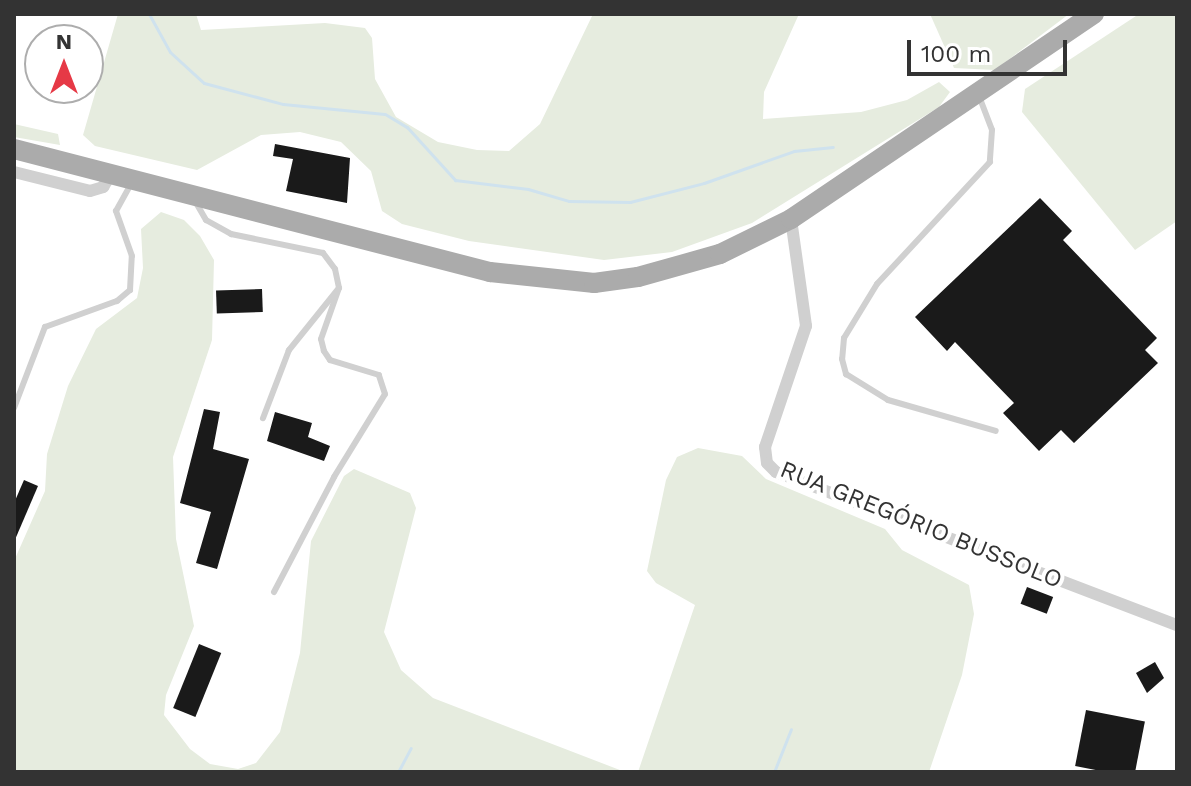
<!DOCTYPE html>
<html>
<head>
<meta charset="utf-8">
<style>
  body { margin:0 }
  #map { position:relative; width:1191px; height:786px; overflow:hidden; background:#fff; font-family:"Work Sans",sans-serif }
  div>[style] { position:absolute }
  .green>* { inset:0; background:#e6ecdf }
  .stream>* { height:3px; margin:-1.5px; padding:0 1.5px; transform-origin:1.5px; border-radius:1.5px; background:#cfe2ee }
  .building>* { inset:0; background:#1a1a1a; transform-origin:0 0 }
  .lane>* { height:6px; margin:-3px; padding:0 3px; transform-origin:3px; border-radius:3px; background:#d0d0d0 }
  .street>* { height:12px; margin:-6px; padding:0 6px; transform-origin:6px; border-radius:6px; background:#d0d0d0 }
  .primary>* { height:20px; margin:-10px; padding:0 10px; transform-origin:10px; border-radius:10px; background:#ababab }
  span { translate:-50% -50%; white-space:nowrap; text-align:center; line-height:1.15; -webkit-text-stroke:8px #fff; paint-order:stroke }
  .street-label { font-size:24px; color:#333 }
  .frame { position:absolute; inset:0; border:16px solid #333; pointer-events:none }
  .north { position:absolute; left:24px; top:24px; width:80px; height:80px; box-sizing:border-box; background:#fff; border:2px solid #adadad; border-radius:50%; rotate:0deg; font-size:22px; font-weight:700; line-height:32px; text-align:center; color:#333 }
  .north::after { content:''; display:block; margin:auto; width:28px; height:36px; background:#e63946; clip-path:polygon(50% 0,100% 100%,50% 72%,0 100%) }
  .scale { position:absolute; left:907px; top:40px; width:160px; height:36px; box-sizing:border-box; border:4px solid #333; border-top:0; padding-left:10px; font-size:24px; line-height:28px; white-space:nowrap; color:#333; -webkit-text-stroke:6px #fff; paint-order:stroke }
</style>
</head>
<body>
<div id="map">
  <div class="green">
    <i style="clip-path:polygon(118px 14px,196px 14px,201px 30px,325px 23px,365px 28px,372px 38px,375px 79px,396px 117px,438px 142px,477px 150px,509px 151px,540px 124px,593px 14px,799px 14px,764px 92px,763px 119px,861px 112px,907px 100px,939px 82px,950px 92px,939px 107px,752px 223px,672px 252px,604px 260px,469px 241px,402px 224px,382px 211px,371px 171px,341px 142px,300px 132px,261px 135px,197px 170px,95px 146px,83px 135px)"></i>
    <i style="clip-path:polygon(930px 14px,1069px 14px,995px 70px,954px 68px)"></i>
    <i style="clip-path:polygon(1139px 14px,1177px 14px,1177px 221px,1135px 250px,1022px 112px,1025px 89px)"></i>
    <i style="clip-path:polygon(14px 124px,58px 134px,60px 145px,14px 137px)"></i>
    <i style="clip-path:polygon(161px 212px,184px 220px,200px 236px,214px 260px,212px 340px,173px 457px,176px 539px,194px 626px,166px 695px,164px 715px,190px 749px,210px 764px,238px 769px,256px 763px,280px 732px,300px 653px,311px 541px,344px 476px,354px 469px,410px 493px,416px 508px,384px 632px,401px 670px,433px 698px,625px 772px,14px 772px,14px 561px,45px 491px,47px 454px,68px 386px,96px 329px,137px 298px,143px 268px,141px 229px)"></i>
    <i style="clip-path:polygon(698px 448px,742px 456px,766px 479px,885px 529px,902px 550px,969px 585px,974px 614px,962px 675px,929px 772px,638px 772px,695px 605px,656px 583px,647px 571px,666px 480px,677px 457px)"></i>
  </div>
  <div class="stream">
    <i style="left:149px;top:14px;width:43px;rotate:61.1deg"></i>
    <i style="left:170px;top:52px;width:46px;rotate:42.4deg"></i>
    <i style="left:204px;top:83px;width:82px;rotate:14.9deg"></i>
    <i style="left:283px;top:104px;width:102px;rotate:5.6deg"></i>
    <i style="left:385px;top:114px;width:26px;rotate:31deg"></i>
    <i style="left:407px;top:127px;width:72px;rotate:47.8deg"></i>
    <i style="left:455px;top:180px;width:74px;rotate:7deg"></i>
    <i style="left:528px;top:189px;width:43px;rotate:16.3deg"></i>
    <i style="left:569px;top:201px;width:61px;rotate:0.9deg"></i>
    <i style="left:630px;top:202px;width:76px;rotate:-14.4deg"></i>
    <i style="left:704px;top:183px;width:96px;rotate:-19.6deg"></i>
    <i style="left:794px;top:151px;width:39px;rotate:-6deg"></i>
    <i style="left:398px;top:772px;width:27px;rotate:-62deg"></i>
    <i style="left:774px;top:772px;width:46px;rotate:-68.4deg"></i>
  </div>
  <div class="building">
    <i style="clip-path:polygon(275px 144px,350px 158px,347px 203px,286px 191px,293px 159px,273px 156px)"></i>
    <i style="clip-path:polygon(1040px 198px,1072px 231px,1063px 240px,1157px 338px,1145px 350px,1158px 363px,1074px 443px,1061px 430px,1039px 451px,1003px 413px,1014px 403px,955px 342px,947px 351px,915px 317px)"></i>
    <i style="left:262px;top:289px;width:23px;height:46px;rotate:88deg"></i>
    <i style="clip-path:polygon(204px 409px,220px 412px,213px 449px,249px 459px,217px 569px,196px 563px,211px 512px,180px 503px)"></i>
    <i style="clip-path:polygon(275px 412px,312px 423px,308px 437px,330px 446px,324px 461px,267px 441px)"></i>
    <i style="clip-path:polygon(24px 480px,38px 486px,14px 542px,14px 503px)"></i>
    <i style="left:1027px;top:587px;width:28px;height:18px;rotate:21deg"></i>
    <i style="left:199px;top:644px;width:24px;height:69px;rotate:22deg"></i>
    <i style="clip-path:polygon(1155px 662px,1164px 678px,1147px 693px,1136px 673px)"></i>
    <i style="left:1086px;top:710px;width:60px;height:57px;rotate:11deg"></i>
  </div>
  <div class="lane">
    <i style="left:979px;top:96px;width:36px;rotate:69deg"></i>
    <i style="left:992px;top:130px;width:32px;rotate:94deg"></i>
    <i style="left:990px;top:162px;width:166px;rotate:132.8deg"></i>
    <i style="left:877px;top:284px;width:63px;rotate:121.4deg"></i>
    <i style="left:844px;top:338px;width:21px;rotate:95deg"></i>
    <i style="left:842px;top:359px;width:16px;rotate:75deg"></i>
    <i style="left:846px;top:374px;width:49px;rotate:31.8deg"></i>
    <i style="left:888px;top:400px;width:112px;rotate:16deg"></i>
    <i style="left:195px;top:201px;width:22px;rotate:60deg"></i>
    <i style="left:206px;top:220px;width:29px;rotate:29deg"></i>
    <i style="left:231px;top:234px;width:94px;rotate:11.7deg"></i>
    <i style="left:323px;top:253px;width:20px;rotate:53deg"></i>
    <i style="left:335px;top:269px;width:19px;rotate:78deg"></i>
    <i style="left:339px;top:288px;width:80px;rotate:128.9deg"></i>
    <i style="left:289px;top:350px;width:73px;rotate:110.9deg"></i>
    <i style="left:14px;top:408px;width:87px;rotate:-69.1deg"></i>
    <i style="left:45px;top:327px;width:77px;rotate:-19.9deg"></i>
    <i style="left:117px;top:301px;width:17px;rotate:-40deg"></i>
    <i style="left:130px;top:290px;width:34px;rotate:-87deg"></i>
    <i style="left:132px;top:256px;width:48px;rotate:-109.6deg"></i>
    <i style="left:116px;top:211px;width:33px;rotate:-61deg"></i>
    <i style="left:274px;top:592px;width:130px;rotate:-62.4deg"></i>
    <i style="left:334px;top:477px;width:97px;rotate:-58.4deg"></i>
    <i style="left:385px;top:394px;width:20px;rotate:-108deg"></i>
    <i style="left:379px;top:375px;width:51px;rotate:-163deg"></i>
    <i style="left:330px;top:360px;width:11px;rotate:-124deg"></i>
    <i style="left:324px;top:351px;width:12px;rotate:-104deg"></i>
    <i style="left:321px;top:339px;width:54px;rotate:-70.6deg"></i>
  </div>
  <div class="street">
    <i style="left:14px;top:172px;width:78px;rotate:14deg"></i>
    <i style="left:90px;top:191px;width:14px;rotate:-17deg"></i>
    <i style="left:103px;top:187px;width:15px;rotate:-58deg"></i>
    <i style="left:791px;top:219px;width:108px;rotate:82deg"></i>
    <i style="left:806px;top:326px;width:128px;rotate:108.7deg"></i>
    <i style="left:765px;top:447px;width:16px;rotate:83deg"></i>
    <i style="left:767px;top:463px;width:13px;rotate:45deg"></i>
    <i style="left:776px;top:472px;width:429px;rotate:20.9deg"></i>
  </div>
  <div class="primary">
    <i style="left:14px;top:149px;width:492px;rotate:14.5deg"></i>
    <i style="left:490px;top:272px;width:105px;rotate:6deg"></i>
    <i style="left:594px;top:283px;width:44px;rotate:-7.8deg"></i>
    <i style="left:638px;top:277px;width:85px;rotate:-15.7deg"></i>
    <i style="left:720px;top:254px;width:79px;rotate:-26.2deg"></i>
    <i style="left:791px;top:219px;width:366px;rotate:-34.1deg"></i>
  </div>
  <div class="street-label">
    <span style="left:921px;top:525px;rotate:22deg">RUA GREGÓRIO BUSSOLO</span>
  </div>
  <div class="frame"></div>
  <div class="north">N</div>
  <div class="scale">100 m</div>
</div>
</body>
</html>
